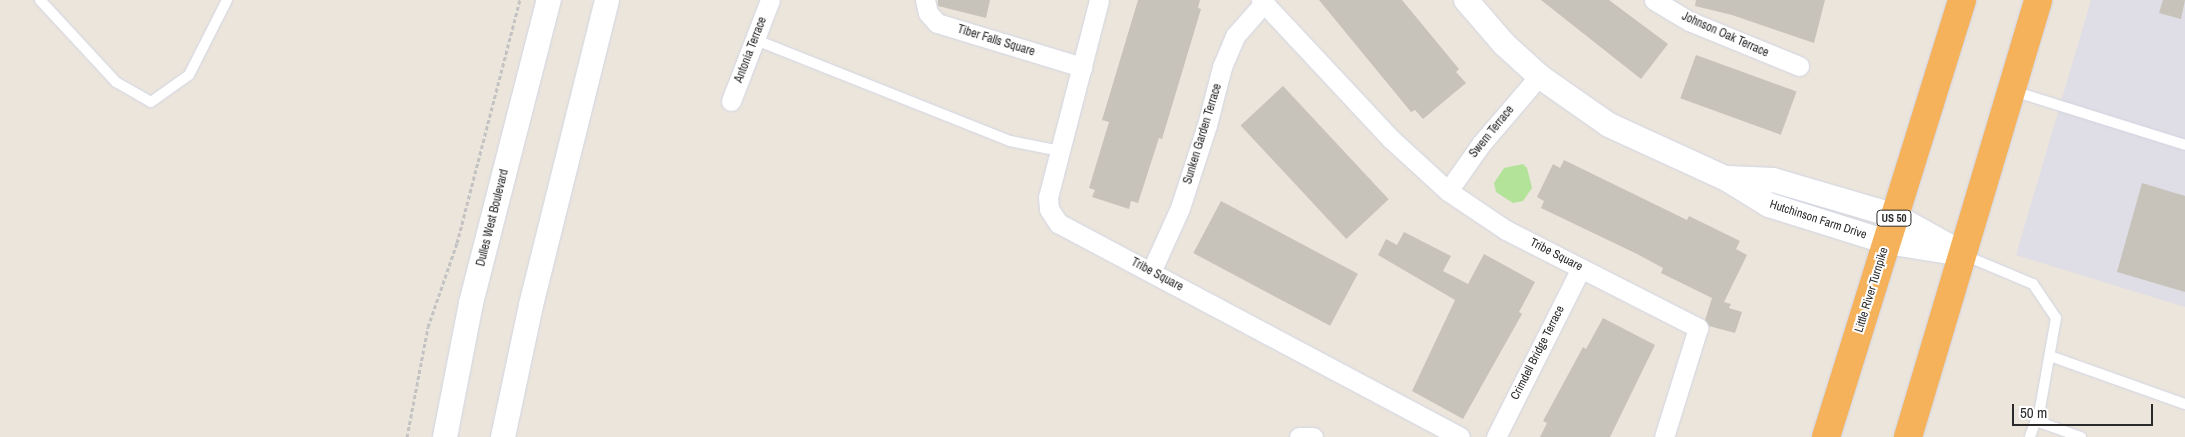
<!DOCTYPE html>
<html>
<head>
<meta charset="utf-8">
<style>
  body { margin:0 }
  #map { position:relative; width:2185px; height:437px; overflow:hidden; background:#ece5dc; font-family:"Archivo Narrow",sans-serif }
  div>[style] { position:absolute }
  .industrial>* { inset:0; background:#dfdde5 }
  .green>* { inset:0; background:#b3e299 }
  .building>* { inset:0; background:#c7c3bb; transform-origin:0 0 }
  .path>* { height:3px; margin-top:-1.5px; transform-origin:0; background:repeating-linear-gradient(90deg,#c3c3c3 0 4px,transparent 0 6.5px) }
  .roads { filter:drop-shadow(0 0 1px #d1d5e3) drop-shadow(0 0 1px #d1d5e3) }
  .service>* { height:10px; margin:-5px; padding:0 5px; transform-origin:5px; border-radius:5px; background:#fff }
  .minor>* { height:19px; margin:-9.5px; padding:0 9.5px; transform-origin:9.5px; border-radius:9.5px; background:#fff }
  .tertiary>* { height:24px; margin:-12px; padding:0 12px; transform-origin:12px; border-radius:12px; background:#fff }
  .trunk>* { height:28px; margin:-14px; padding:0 14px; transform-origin:14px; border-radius:14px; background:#f6b25a }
  span { translate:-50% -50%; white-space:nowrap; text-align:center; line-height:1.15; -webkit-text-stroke:4px #fff; paint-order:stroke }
  .shield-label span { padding:1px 4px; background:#fff; border:1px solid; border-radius:4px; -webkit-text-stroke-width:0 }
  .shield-label { font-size:11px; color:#2a2a2a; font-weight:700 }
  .street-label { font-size:12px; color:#2a2a2a }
  .scale { position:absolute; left:2012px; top:404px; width:141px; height:22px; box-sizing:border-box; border:2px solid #2a2a2a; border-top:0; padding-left:6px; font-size:15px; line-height:18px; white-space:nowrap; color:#2a2a2a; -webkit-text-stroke:4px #fff; paint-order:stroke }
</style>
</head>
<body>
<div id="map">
  <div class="industrial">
    <i style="clip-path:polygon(2091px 0,2185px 0,2185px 307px,2016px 255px)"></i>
  </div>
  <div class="green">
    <i style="clip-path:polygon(1523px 164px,1527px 168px,1532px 188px,1523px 201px,1513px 203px,1496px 192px,1494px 183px,1504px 168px)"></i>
  </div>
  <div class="building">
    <i style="clip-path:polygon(938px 0,990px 0,986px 18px,938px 6px)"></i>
    <i style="clip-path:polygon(1138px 0,1200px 0,1198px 8px,1201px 9px,1162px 139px,1159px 138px,1138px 203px,1131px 201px,1129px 209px,1092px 197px,1095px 190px,1089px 188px,1109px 122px,1102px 120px)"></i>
    <i style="clip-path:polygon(1319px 0,1402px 0,1459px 69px,1456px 72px,1466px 83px,1423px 119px,1415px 110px,1411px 112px)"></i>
    <i style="clip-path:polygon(1541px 0,1609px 0,1668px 44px,1641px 79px)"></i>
    <i style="clip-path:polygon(1696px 0,1825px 0,1814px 43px,1732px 15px,1695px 6px)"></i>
    <i style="clip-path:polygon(2163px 0,2185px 0,2181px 19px,2159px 13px)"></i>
    <i style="left:1696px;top:55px;width:107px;height:46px;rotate:20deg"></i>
    <i style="left:1283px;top:86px;width:155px;height:58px;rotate:47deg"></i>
    <i style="clip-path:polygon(1564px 160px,1687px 220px,1689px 216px,1740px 241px,1736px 249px,1747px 255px,1724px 302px,1731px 304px,1729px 308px,1742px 312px,1735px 333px,1709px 326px,1705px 320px,1712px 298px,1661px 273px,1663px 268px,1637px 254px,1541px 208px,1544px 201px,1537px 197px,1553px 164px,1560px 168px)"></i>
    <i style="clip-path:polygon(2142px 183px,2185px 196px,2185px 292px,2117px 272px)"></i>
    <i style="left:1221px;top:201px;width:155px;height:59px;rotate:28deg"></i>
    <i style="clip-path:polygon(1404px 232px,1451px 256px,1443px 271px,1468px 284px,1484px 254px,1535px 282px,1519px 312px,1522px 314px,1463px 419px,1412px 391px,1455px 300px,1378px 255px,1386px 239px,1397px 245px)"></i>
    <i style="clip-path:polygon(1603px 318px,1655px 345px,1610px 437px,1540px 437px,1547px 423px,1543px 421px,1583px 347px,1586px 349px)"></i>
  </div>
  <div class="path">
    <i style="left:407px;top:437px;width:112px;rotate:-79.2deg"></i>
    <i style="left:428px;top:327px;width:89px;rotate:-71deg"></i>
    <i style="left:457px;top:243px;width:251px;rotate:-75.5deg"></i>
  </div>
  <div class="roads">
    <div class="service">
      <i style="left:40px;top:0;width:112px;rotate:47.2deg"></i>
      <i style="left:116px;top:82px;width:40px;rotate:29.7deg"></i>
      <i style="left:151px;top:102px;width:47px;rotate:-35.4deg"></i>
      <i style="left:189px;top:75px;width:84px;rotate:-63.1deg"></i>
      <i style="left:756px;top:40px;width:273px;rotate:21.7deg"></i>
      <i style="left:1010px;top:141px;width:51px;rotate:11.3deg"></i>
      <i style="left:2013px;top:91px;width:180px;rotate:17.4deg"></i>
      <i style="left:1964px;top:255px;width:75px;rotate:22.8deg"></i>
      <i style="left:2033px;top:284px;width:41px;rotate:55.9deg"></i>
      <i style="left:2056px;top:318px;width:92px;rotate:100deg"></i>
      <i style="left:2040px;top:409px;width:30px;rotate:110deg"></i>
      <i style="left:2050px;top:356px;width:143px;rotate:19.6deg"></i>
      <i style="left:2036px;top:421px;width:48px;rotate:19.6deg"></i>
    </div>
    <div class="minor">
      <i style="left:925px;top:0;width:13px;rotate:77deg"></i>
      <i style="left:928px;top:13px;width:13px;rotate:48deg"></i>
      <i style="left:937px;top:23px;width:152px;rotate:16.9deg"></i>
      <i style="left:1099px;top:0;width:203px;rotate:104.5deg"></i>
      <i style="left:1048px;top:197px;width:12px;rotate:85deg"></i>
      <i style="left:1049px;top:209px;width:17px;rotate:57deg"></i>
      <i style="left:1058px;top:223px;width:455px;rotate:28deg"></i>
      <i style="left:1261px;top:0;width:190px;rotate:46.9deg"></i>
      <i style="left:1391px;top:139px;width:77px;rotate:42.4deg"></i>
      <i style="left:1448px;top:191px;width:70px;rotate:33.9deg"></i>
      <i style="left:1506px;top:230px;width:216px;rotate:27deg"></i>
      <i style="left:1698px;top:328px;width:114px;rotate:107.3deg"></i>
      <i style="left:1654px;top:0;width:41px;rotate:31deg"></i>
      <i style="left:1689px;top:21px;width:119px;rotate:22.2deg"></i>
      <i style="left:731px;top:101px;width:108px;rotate:-68.9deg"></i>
      <i style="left:1448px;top:191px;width:57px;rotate:-54.9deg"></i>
      <i style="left:1481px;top:144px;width:89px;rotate:-49.5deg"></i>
      <i style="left:1151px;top:272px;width:70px;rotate:-65.6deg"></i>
      <i style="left:1180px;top:208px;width:87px;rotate:-72deg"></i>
      <i style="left:1207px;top:125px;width:60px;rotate:-75.5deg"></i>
      <i style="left:1222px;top:67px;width:34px;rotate:-67deg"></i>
      <i style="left:1235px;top:36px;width:44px;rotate:-48.7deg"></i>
      <i style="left:1299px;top:437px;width:14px"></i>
      <i style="left:1496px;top:437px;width:189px;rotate:-63.3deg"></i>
    </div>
    <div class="tertiary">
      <i style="left:1466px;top:0;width:58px;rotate:49.2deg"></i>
      <i style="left:1504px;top:44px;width:47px;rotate:42.4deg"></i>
      <i style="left:1539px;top:76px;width:85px;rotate:35deg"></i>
      <i style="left:1609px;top:125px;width:128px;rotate:24.6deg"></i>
      <i style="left:1725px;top:178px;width:52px;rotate:31.5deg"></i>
      <i style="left:1769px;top:205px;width:124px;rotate:17.4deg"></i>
      <i style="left:1887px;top:242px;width:77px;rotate:9deg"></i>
      <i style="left:1728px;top:178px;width:45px;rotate:2.5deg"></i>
      <i style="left:1773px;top:180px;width:127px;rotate:16.4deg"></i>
      <i style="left:1895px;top:216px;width:62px;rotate:29.1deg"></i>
      <i style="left:445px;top:437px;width:136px;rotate:-79deg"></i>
      <i style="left:471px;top:303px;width:313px;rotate:-75.6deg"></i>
      <i style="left:503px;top:437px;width:135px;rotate:-78deg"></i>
      <i style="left:531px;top:305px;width:314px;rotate:-76deg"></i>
    </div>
    <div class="trunk">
      <i style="left:1826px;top:437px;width:458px;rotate:-72.7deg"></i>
      <i style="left:1908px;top:437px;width:456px;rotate:-73.4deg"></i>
    </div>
  </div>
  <div class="shield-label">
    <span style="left:1894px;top:218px">US 50</span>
  </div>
  <div class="street-label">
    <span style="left:1725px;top:35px;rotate:24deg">Johnson Oak Terrace</span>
    <span style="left:996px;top:41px;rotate:17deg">Tiber Falls Square</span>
    <span style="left:751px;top:50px;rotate:-69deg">Antonia Terrace</span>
    <span style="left:1492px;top:132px;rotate:-51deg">Swem Terrace</span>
    <span style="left:1203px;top:134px;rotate:-73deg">Sunken Garden Terrace</span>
    <span style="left:493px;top:218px;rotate:-76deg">Dulles West Boulevard</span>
    <span style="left:1818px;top:220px;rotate:18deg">Hutchinson Farm Drive</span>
    <span style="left:1556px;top:255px;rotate:27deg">Tribe Square</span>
    <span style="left:1157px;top:275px;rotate:28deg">Tribe Square</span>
    <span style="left:1872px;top:290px;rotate:-73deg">Little River Turnpike</span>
    <span style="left:1538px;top:353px;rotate:-63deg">Crimdell Bridge Terrace</span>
  </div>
  <div class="scale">50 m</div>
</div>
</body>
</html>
